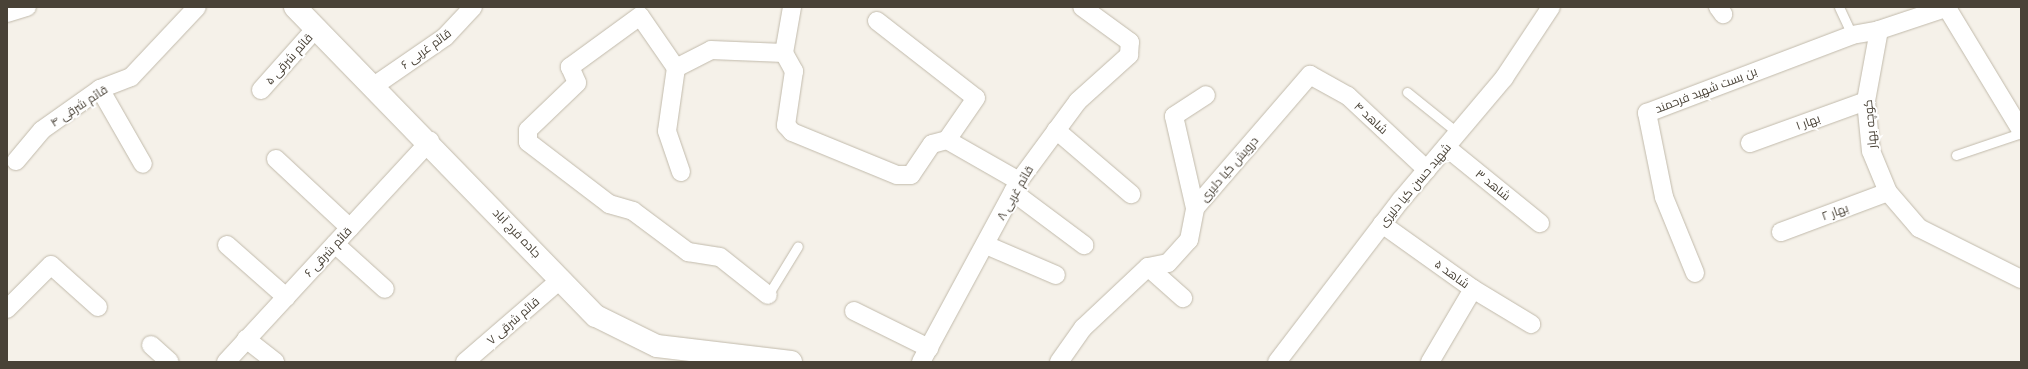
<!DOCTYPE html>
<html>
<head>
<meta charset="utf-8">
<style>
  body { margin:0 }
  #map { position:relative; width:2028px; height:369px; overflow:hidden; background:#f5f1e9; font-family:Quicksand,Cairo,sans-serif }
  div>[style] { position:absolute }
  .roads { filter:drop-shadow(0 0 1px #c1baab) drop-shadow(0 0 1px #c1baab) }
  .service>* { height:9px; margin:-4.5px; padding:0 4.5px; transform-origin:4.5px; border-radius:4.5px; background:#fff }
  .minor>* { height:18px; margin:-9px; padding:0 9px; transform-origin:9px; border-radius:9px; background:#fff }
  .tertiary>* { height:22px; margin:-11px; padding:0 11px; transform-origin:11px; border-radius:11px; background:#fff }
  span { translate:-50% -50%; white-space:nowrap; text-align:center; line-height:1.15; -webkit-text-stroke:4px #fff; paint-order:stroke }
  .street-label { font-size:12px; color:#494237 }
  .frame { position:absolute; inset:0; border:8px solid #494237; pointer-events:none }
</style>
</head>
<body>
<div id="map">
  <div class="roads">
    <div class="service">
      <i style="left:1839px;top:7px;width:31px;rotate:65deg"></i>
      <i style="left:1407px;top:92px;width:65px;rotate:38.8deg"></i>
      <i style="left:1956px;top:155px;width:69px;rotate:-18.7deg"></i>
      <i style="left:768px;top:295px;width:57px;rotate:-58.5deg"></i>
    </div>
    <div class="minor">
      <i style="left:1718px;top:7px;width:9px;rotate:54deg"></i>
      <i style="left:1947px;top:8px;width:143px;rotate:58.8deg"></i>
      <i style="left:7px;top:13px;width:21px;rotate:-17deg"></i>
      <i style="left:877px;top:21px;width:125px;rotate:37.9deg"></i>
      <i style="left:976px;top:98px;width:51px;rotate:124.6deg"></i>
      <i style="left:1879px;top:30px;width:72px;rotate:100.4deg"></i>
      <i style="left:1866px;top:101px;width:50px;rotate:84.3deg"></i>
      <i style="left:1871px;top:151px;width:44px;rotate:67.5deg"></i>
      <i style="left:1888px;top:192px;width:48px;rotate:49.3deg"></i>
      <i style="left:1919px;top:228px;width:114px;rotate:26.6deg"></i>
      <i style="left:784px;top:53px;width:47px;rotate:-80.1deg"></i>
      <i style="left:676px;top:68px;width:39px;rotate:-27deg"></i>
      <i style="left:711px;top:50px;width:73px;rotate:2.4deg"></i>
      <i style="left:784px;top:53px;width:21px;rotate:61deg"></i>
      <i style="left:794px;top:71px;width:55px;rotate:98.4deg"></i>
      <i style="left:786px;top:125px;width:9px;rotate:49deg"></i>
      <i style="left:792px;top:132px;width:113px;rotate:22.3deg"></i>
      <i style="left:897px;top:175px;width:14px"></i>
      <i style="left:911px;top:175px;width:37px;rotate:-56deg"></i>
      <i style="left:932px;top:144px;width:16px;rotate:-15deg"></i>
      <i style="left:947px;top:140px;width:83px;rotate:29.7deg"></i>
      <i style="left:374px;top:86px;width:86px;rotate:-34.6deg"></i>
      <i style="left:445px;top:37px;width:41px;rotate:-47deg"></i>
      <i style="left:100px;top:89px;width:86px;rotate:60.2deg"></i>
      <i style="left:261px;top:90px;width:83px;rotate:-48.4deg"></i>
      <i style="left:1056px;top:130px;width:99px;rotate:40.5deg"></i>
      <i style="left:1750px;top:143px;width:123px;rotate:-19.9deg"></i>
      <i style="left:1446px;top:147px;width:121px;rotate:39deg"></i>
      <i style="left:276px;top:159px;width:101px;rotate:43deg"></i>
      <i style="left:16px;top:161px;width:40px;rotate:-50deg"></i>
      <i style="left:42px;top:130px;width:71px;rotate:-35.3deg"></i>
      <i style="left:100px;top:89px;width:33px;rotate:-21deg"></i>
      <i style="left:131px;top:77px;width:96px;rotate:-46.7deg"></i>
      <i style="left:681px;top:172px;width:43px;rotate:-108.9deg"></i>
      <i style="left:667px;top:131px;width:64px;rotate:-81.9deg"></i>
      <i style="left:676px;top:68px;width:63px;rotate:-124.7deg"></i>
      <i style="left:640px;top:16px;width:87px;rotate:143.9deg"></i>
      <i style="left:570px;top:67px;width:17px;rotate:66deg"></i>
      <i style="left:577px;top:83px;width:68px;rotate:136.2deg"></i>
      <i style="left:528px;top:130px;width:12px;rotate:90deg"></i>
      <i style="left:528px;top:142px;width:102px;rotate:37.4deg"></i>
      <i style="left:609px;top:204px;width:25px;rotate:16deg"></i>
      <i style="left:633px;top:211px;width:69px;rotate:36.7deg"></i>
      <i style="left:688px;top:252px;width:32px;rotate:9deg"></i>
      <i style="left:720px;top:257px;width:61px;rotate:38.4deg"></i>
      <i style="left:1013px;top:192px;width:89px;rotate:36.7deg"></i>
      <i style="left:1195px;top:208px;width:94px;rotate:-102.9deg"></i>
      <i style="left:1174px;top:116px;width:38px;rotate:-33deg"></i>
      <i style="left:1382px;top:224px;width:112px;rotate:35.5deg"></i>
      <i style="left:1473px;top:289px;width:85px;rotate:120.5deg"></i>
      <i style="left:1781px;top:232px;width:114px;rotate:-20.5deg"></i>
      <i style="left:335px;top:244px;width:67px;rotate:42deg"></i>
      <i style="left:227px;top:245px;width:79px;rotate:41.4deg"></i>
      <i style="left:986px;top:245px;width:76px;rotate:23.2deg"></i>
      <i style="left:1148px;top:267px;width:47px;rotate:41.5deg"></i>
      <i style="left:1695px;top:273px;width:82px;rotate:-112.2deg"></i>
      <i style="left:1664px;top:197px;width:86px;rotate:-101.4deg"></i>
      <i style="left:1647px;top:113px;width:219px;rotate:-20.8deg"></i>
      <i style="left:1852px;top:35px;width:27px;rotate:-10deg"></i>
      <i style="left:1879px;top:30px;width:73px;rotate:-18.4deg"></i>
      <i style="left:1473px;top:289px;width:68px;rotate:31.1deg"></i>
      <i style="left:7px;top:309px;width:62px;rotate:-45deg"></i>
      <i style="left:51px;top:265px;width:63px;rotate:41.8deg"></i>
      <i style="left:854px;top:311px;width:84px;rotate:26.3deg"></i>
      <i style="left:246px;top:339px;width:37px;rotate:38deg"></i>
      <i style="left:151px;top:345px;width:25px;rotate:42deg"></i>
      <i style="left:226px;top:362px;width:301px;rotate:-47.3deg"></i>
      <i style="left:465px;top:362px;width:127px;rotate:-40.8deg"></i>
      <i style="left:921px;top:362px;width:206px;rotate:-61.6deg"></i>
      <i style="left:1019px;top:181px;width:99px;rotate:-53.6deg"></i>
      <i style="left:1078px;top:101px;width:69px;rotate:-42deg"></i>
      <i style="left:1129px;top:55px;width:13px;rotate:-86deg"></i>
      <i style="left:1130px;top:42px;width:59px;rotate:-143.9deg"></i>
      <i style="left:1059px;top:362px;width:42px;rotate:-54.8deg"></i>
      <i style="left:1083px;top:328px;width:89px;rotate:-43.2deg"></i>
      <i style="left:1148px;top:267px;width:20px;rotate:-11deg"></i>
      <i style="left:1168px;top:263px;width:31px;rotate:-48deg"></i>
      <i style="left:1189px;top:240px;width:33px;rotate:-79deg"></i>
      <i style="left:1195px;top:208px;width:176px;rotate:-49.2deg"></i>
      <i style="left:1310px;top:75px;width:43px;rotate:28.9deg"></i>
      <i style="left:1348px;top:96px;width:108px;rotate:43.1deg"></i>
      <i style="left:1277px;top:362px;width:204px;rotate:-52.6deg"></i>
      <i style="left:1401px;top:200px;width:160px;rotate:-49.8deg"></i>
      <i style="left:1504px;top:78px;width:85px;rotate:-56.5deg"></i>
    </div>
    <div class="tertiary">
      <i style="left:295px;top:7px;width:431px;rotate:45.8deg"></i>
      <i style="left:596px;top:316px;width:68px;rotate:26.2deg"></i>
      <i style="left:657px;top:346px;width:135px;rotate:6.8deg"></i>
    </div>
  </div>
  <div class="street-label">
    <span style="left:426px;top:49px;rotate:-36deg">قائم غربی ۶</span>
    <span style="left:289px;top:59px;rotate:-48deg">قائم شرقی ۵</span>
    <span style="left:1706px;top:90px;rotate:-21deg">بن بست شهید فرحمند</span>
    <span style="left:79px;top:106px;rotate:-33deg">قائم شرقی ۴</span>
    <span style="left:1371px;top:118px;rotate:43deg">شاهد ۴</span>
    <span style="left:1808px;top:122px;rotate:-20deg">بهار ۱</span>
    <span style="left:1870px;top:124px;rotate:-95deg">کوچه بهار</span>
    <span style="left:1229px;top:169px;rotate:-49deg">درویش کیا دلیری</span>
    <span style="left:1415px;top:185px;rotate:-50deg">شهید حسن کیا دلیری</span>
    <span style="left:1493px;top:185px;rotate:39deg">شاهد ۳</span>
    <span style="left:1015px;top:193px;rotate:-60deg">قائم غربی ۸</span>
    <span style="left:1835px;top:212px;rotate:-20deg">بهار ۲</span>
    <span style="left:517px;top:233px;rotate:46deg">جاده فرج آباد</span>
    <span style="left:328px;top:252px;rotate:-47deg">قائم شرقی ۶</span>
    <span style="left:1452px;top:274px;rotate:36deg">شاهد ۵</span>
    <span style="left:513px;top:321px;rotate:-41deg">قائم شرقی ۷</span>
  </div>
  <div class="frame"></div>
</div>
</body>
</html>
